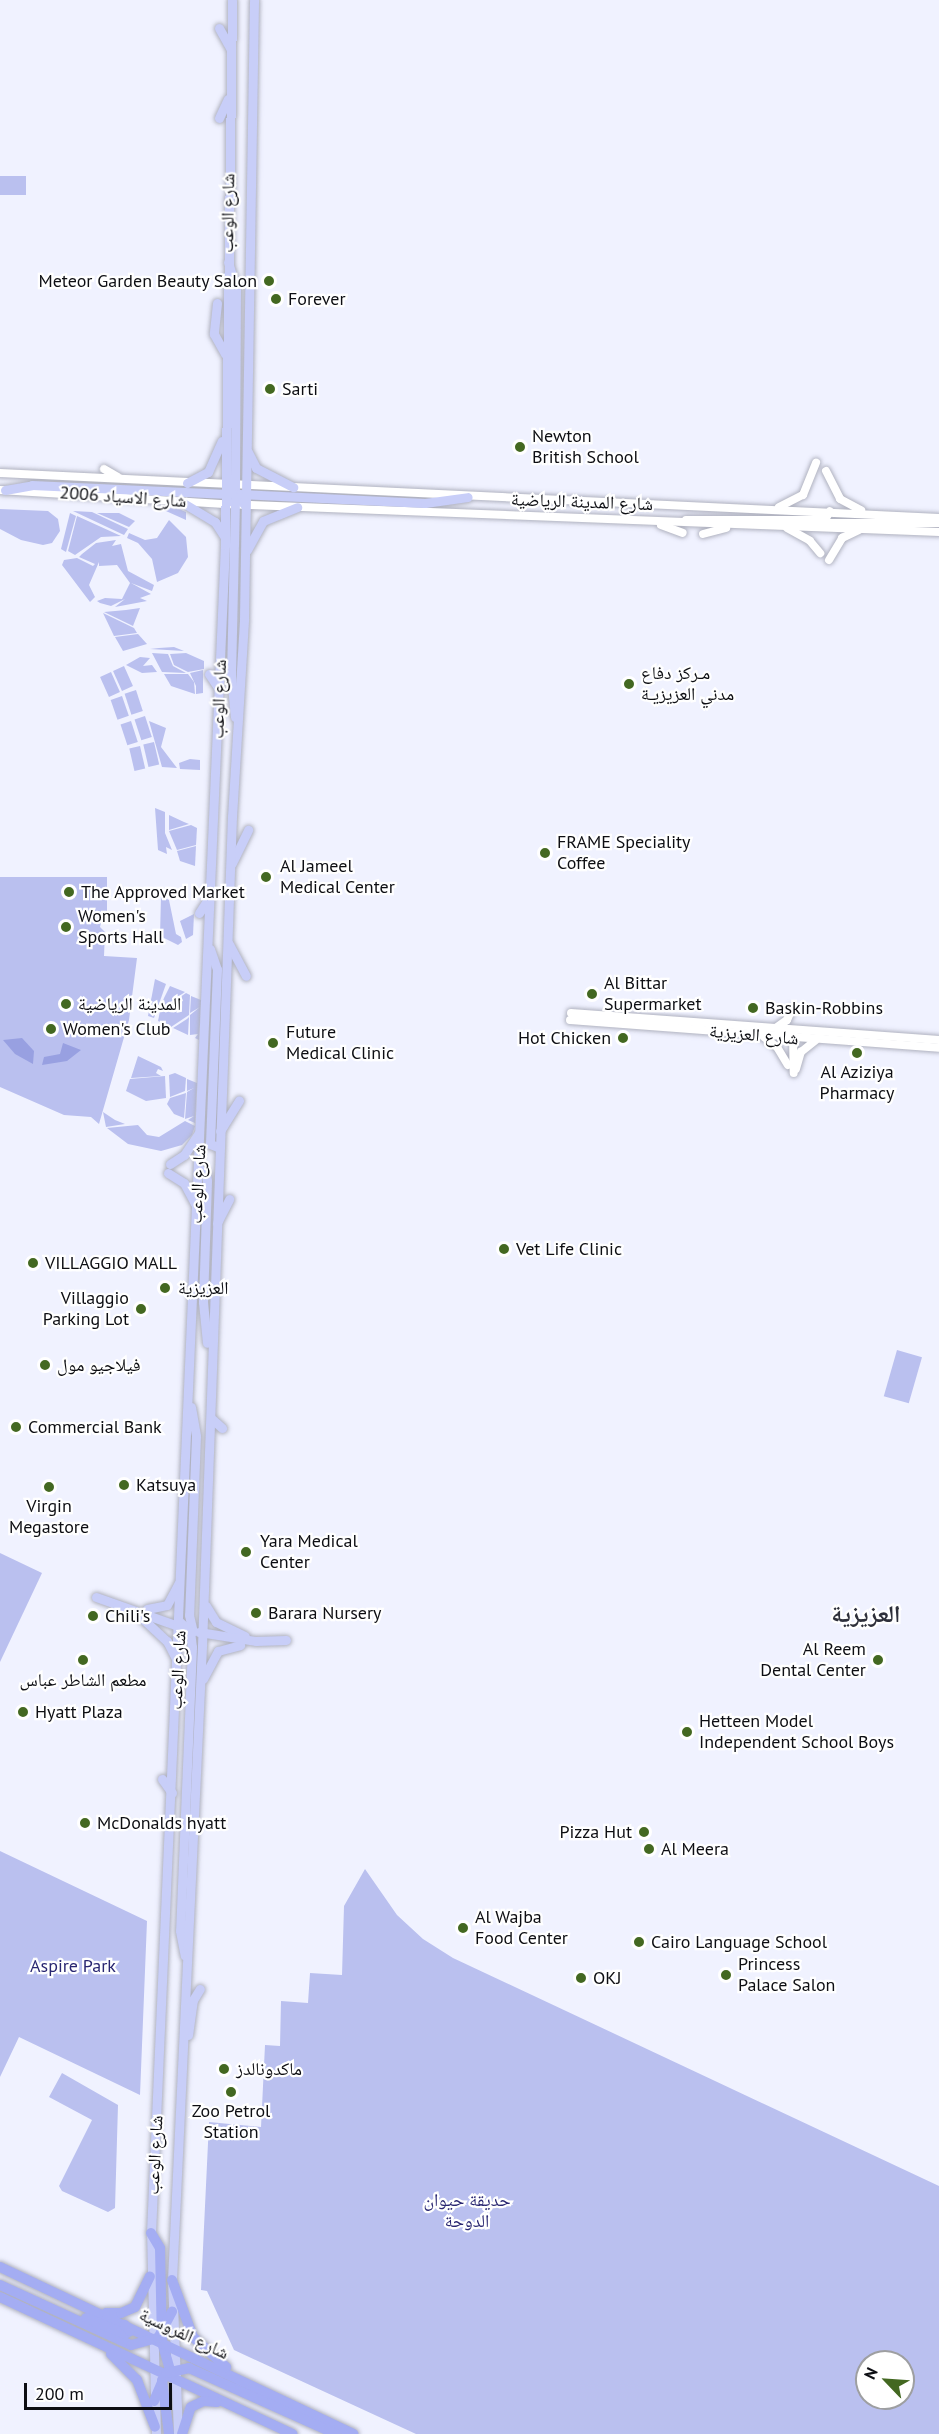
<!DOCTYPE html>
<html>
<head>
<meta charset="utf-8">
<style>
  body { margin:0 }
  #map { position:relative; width:939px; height:2434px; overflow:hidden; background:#f0f2ff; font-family:"PT Sans","Noto Naskh Arabic",sans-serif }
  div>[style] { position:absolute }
  .green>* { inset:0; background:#bac0ef; transform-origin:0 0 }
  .water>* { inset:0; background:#98a0e1 }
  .roads { filter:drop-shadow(0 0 2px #b0b2c0) drop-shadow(0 0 2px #b0b2c0) }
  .secondary>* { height:8px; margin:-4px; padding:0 4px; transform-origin:4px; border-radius:4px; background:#fff }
  .primary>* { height:9px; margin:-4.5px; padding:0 4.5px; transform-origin:4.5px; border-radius:4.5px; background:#c8cef8 }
  .highway>* { height:10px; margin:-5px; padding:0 5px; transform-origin:5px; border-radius:5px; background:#a4adf3 }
  .dots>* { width:16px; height:16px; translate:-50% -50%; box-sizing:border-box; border:3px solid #fff; border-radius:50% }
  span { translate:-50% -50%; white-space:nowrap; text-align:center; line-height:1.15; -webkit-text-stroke:4.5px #fff; paint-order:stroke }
  .street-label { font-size:18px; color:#0d0e13 }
  .poi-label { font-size:18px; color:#0d0e13 }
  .right { translate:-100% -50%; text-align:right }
  .left { translate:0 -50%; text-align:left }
  .park-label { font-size:18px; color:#292671 }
  .district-label { font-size:24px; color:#2e303b; font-weight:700 }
  .north { position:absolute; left:855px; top:2350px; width:60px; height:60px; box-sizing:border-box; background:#fff; border:2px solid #9e9fa1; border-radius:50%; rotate:295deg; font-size:16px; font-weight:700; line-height:24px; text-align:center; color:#0d0e13 }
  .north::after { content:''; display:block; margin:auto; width:21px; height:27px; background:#436821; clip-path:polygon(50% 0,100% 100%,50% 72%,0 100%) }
  .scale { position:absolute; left:24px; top:2383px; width:148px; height:27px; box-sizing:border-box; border:3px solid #0d0e13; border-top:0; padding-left:8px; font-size:18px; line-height:21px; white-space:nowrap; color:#0d0e13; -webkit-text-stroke:4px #fff; paint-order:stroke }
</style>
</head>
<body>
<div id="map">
  <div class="green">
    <i style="left:0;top:176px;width:26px;height:19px"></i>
    <i style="clip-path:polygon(157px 507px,179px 509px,186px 512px,186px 520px)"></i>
    <i style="clip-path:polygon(0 509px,48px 511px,58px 519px,60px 531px,52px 543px,43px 545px,21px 540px,0 529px)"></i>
    <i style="clip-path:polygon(73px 511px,92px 512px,128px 529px,124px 535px)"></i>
    <i style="clip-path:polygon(70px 513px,76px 516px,66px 552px,61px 549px)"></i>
    <i style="clip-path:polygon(97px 513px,119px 513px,135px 521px,129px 527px)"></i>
    <i style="clip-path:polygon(77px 516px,121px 536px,101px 537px,75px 555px,68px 551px)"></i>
    <i style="clip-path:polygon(169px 520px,186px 537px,188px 557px,178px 573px,157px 582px,152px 559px,138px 543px,127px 538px,129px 533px,145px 540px,157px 538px)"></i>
    <i style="clip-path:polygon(116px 540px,112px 546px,121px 544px,128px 571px,154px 585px,152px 591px,131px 583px,151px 594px,140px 598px,147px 601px,115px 607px,125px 599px,111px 606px,100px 603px,97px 601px,105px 598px,122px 599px,130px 583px,117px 565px,99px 566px,99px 562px,89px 585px,95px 597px,90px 602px,62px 565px,64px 560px,77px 558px,93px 566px,95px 564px,79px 557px,82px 554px,96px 543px)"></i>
    <i style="clip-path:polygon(140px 608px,133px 626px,104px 612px,126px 610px)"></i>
    <i style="clip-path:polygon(103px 613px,134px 628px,137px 633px,114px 636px)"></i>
    <i style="clip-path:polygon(138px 634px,147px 644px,123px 651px,115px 637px)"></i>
    <i style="clip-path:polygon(174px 647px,184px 651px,150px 649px,159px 648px)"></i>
    <i style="clip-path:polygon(152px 653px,168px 654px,173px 666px,186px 673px,162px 672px)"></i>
    <i style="clip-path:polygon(186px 653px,204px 661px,204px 669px,188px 672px,174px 665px,170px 654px)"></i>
    <i style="clip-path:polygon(140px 657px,150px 658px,143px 666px,152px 665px,157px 672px,142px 673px,126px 665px)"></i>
    <i style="left:124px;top:666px;width:22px;height:12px;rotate:66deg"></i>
    <i style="clip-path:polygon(203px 670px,203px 693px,196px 694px,196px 686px,190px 673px)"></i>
    <i style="left:111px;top:672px;width:22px;height:12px;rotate:66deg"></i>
    <i style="clip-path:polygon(164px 674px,188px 674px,194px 682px,195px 694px,171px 686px)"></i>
    <i style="left:136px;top:690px;width:22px;height:12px;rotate:72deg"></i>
    <i style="left:122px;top:696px;width:21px;height:12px;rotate:71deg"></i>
    <i style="left:145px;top:716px;width:22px;height:11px;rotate:72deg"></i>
    <i style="left:131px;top:721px;width:22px;height:11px;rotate:72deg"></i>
    <i style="clip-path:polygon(149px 721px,166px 728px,161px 747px,177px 768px,162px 767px)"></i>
    <i style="left:154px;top:742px;width:23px;height:11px;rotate:77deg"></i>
    <i style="left:140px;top:746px;width:23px;height:11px;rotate:77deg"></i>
    <i style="clip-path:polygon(190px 759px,200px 760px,200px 770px,180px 769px,179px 763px)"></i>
    <i style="clip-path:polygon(155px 808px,165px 812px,165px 833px,172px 850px,166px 847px,167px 854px,158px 850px)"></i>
    <i style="clip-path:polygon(169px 815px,184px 822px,189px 824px,169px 830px)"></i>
    <i style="clip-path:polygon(191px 825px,197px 828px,196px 845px,177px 850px,169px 831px)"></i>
    <i style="clip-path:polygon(196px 846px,195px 866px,180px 861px,177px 851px)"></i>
    <i style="clip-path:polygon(0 877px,107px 877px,107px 919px,102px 919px,100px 927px,105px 932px,104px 956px,137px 958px,129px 1020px,99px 1124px,91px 1117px,64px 1115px,0 1087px)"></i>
    <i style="clip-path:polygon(161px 896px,169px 900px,176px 934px,181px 937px,182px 942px,178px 945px,160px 936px)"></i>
    <i style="clip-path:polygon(194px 914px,193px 935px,186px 939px,180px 921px)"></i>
    <i style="clip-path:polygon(155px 979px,166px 984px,154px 1018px,148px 1016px)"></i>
    <i style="clip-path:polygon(170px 986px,185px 992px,160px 1009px,164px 998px)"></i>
    <i style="clip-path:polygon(186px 993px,190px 995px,189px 1015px,171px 1027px,158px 1021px,160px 1011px)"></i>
    <i style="clip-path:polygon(191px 996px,201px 1000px,199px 1040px,195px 1038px,198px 1034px,190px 1035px,190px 1015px,200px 1007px,190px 1013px)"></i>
    <i style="clip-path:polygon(189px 1017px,188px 1035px,173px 1028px,187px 1019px)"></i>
    <i style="clip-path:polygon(138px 1056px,161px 1067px,163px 1071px,158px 1069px,156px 1073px,161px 1076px,131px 1078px)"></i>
    <i style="clip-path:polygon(175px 1073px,186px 1078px,185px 1091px,170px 1097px,169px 1075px)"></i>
    <i style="clip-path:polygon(165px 1076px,166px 1098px,146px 1101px,126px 1091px,130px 1079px)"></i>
    <i style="clip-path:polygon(187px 1079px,197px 1083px,195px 1123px,188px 1120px,194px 1116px,185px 1119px,187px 1092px,194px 1088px,187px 1091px)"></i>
    <i style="clip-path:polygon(186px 1093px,184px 1118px,174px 1114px,167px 1104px,170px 1098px)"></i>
    <i style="clip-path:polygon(103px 1112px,115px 1120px,125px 1124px,106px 1127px)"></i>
    <i style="clip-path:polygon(185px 1121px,195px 1126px,192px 1135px,182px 1145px,161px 1151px,128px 1144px,107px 1128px,138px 1125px,147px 1135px,159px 1137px)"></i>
    <i style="left:897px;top:1350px;width:26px;height:48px;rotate:16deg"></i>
    <i style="clip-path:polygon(0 1553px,42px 1573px,0 1662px)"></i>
    <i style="clip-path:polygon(0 1851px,147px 1921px,140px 2095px,19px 2037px,0 2077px)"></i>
    <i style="clip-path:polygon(evenodd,365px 1869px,397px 1915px,423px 1939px,453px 1958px,939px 2186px,939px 2434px,416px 2434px,234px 2350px,207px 2291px,201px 2290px,209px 2122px,261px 2127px,265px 2045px,280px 2046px,281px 2001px,308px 2003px,310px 1973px,342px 1975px,344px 1906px,365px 1869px,867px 2362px,903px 2362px,903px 2398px,867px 2398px,867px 2362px)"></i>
    <i style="clip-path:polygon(62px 2073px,118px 2105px,115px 2208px,108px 2212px,62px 2191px,59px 2186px,92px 2120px,49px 2097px)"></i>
  </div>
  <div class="water">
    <i style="clip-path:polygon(22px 1038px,34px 1051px,33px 1064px,15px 1054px,3px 1040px)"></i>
    <i style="clip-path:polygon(63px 1043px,81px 1050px,67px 1061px,42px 1065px,44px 1057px,60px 1054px)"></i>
  </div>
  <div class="roads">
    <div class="secondary">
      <i style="left:104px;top:469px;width:16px;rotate:30deg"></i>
      <i style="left:826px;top:471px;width:31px;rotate:63deg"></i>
      <i style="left:840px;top:499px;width:24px;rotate:28deg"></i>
      <i style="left:0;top:473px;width:940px;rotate:2.74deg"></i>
      <i style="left:0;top:490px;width:225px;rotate:3.6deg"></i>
      <i style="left:225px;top:504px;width:715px;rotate:2.25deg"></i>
      <i style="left:779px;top:507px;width:27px;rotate:-27deg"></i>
      <i style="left:803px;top:495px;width:35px;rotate:-68deg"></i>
      <i style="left:686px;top:520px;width:139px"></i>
      <i style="left:825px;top:520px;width:10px;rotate:-61deg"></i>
      <i style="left:823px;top:523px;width:116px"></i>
      <i style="left:661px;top:525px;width:23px;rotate:20deg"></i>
      <i style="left:787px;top:528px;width:26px;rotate:29deg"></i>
      <i style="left:810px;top:541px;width:16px;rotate:50deg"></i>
      <i style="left:703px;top:534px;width:24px;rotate:-15deg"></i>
      <i style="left:829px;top:560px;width:26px;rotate:-59deg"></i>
      <i style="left:842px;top:538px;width:19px;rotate:-25deg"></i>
      <i style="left:571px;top:1013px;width:369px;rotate:4.2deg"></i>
      <i style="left:570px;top:1020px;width:370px;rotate:4.3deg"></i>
      <i style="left:777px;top:1027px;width:12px;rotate:-35deg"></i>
      <i style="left:787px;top:1020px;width:12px;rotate:-66deg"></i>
      <i style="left:793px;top:1034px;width:39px;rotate:89deg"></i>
      <i style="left:764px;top:1037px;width:16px;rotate:38deg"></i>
      <i style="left:777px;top:1047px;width:21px;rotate:59deg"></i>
      <i style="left:796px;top:1069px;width:18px;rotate:-74deg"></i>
      <i style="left:801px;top:1052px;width:19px;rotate:-39deg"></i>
    </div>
    <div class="primary">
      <i style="left:219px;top:28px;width:25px;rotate:61deg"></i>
      <i style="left:219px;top:118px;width:21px;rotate:-65deg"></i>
      <i style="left:228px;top:262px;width:27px;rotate:73deg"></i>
      <i style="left:236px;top:288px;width:206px;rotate:90.3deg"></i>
      <i style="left:235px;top:494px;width:15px;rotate:48deg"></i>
      <i style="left:217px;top:303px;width:31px;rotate:96deg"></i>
      <i style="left:214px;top:334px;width:23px;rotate:61deg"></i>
      <i style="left:248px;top:452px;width:18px;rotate:63deg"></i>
      <i style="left:256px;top:468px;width:42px;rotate:27.2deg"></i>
      <i style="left:187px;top:483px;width:24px;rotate:-28deg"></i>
      <i style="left:208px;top:472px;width:34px;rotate:-66deg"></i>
      <i style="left:5px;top:490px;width:27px;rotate:-10deg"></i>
      <i style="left:32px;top:485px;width:197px;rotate:2.6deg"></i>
      <i style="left:240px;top:494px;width:185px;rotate:2.8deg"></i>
      <i style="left:425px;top:503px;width:43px;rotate:-7.9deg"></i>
      <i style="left:180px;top:501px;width:41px;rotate:31deg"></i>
      <i style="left:215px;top:522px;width:17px;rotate:57deg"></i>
      <i style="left:247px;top:550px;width:33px;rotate:-61deg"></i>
      <i style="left:263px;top:521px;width:37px;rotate:-22deg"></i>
      <i style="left:209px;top:674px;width:18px;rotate:56deg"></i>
      <i style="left:235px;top:717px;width:41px;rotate:-95.6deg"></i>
      <i style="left:231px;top:676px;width:179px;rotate:-88.7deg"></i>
      <i style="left:232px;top:863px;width:37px;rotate:-64deg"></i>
      <i style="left:199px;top:913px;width:20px;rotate:-57deg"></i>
      <i style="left:229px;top:944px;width:36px;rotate:62deg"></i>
      <i style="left:210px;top:949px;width:21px;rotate:71deg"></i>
      <i style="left:217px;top:969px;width:175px;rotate:92.3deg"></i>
      <i style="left:210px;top:1144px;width:9px;rotate:21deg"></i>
      <i style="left:220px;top:1131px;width:36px;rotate:-58deg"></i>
      <i style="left:170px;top:1164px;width:17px;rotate:-33deg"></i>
      <i style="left:184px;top:1155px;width:27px;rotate:-56deg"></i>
      <i style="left:198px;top:1168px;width:10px;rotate:37deg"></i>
      <i style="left:206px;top:1174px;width:7px;rotate:82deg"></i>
      <i style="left:207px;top:1181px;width:121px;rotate:91.9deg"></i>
      <i style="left:203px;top:1302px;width:41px;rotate:84.4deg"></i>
      <i style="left:168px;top:1173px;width:19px;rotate:32deg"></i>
      <i style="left:184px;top:1183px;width:24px;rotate:62deg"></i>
      <i style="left:217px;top:1223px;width:27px;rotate:-63deg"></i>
      <i style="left:191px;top:1407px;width:29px;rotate:80deg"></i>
      <i style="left:196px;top:1436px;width:179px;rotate:92.2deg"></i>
      <i style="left:189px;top:1615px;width:17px;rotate:77deg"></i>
      <i style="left:211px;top:1418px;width:15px;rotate:42deg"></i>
      <i style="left:96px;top:1597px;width:93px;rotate:19.4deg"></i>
      <i style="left:206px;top:1606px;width:19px;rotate:58deg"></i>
      <i style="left:216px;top:1622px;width:32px;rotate:26deg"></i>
      <i style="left:147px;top:1609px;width:20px;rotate:-11deg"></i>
      <i style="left:167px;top:1605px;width:24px;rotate:-62deg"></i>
      <i style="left:142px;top:1618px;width:34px;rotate:43deg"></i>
      <i style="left:167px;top:1641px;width:20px;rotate:63deg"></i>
      <i style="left:180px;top:1622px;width:13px;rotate:42deg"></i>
      <i style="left:190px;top:1631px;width:16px;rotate:83deg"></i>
      <i style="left:192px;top:1647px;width:284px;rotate:92.4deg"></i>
      <i style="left:180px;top:1931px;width:25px;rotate:79deg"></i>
      <i style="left:199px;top:1632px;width:58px;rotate:9deg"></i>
      <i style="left:256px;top:1641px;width:30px;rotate:-2deg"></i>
      <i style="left:203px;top:1679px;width:32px;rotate:-62deg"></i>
      <i style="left:218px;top:1651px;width:23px;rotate:-15deg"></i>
      <i style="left:162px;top:1779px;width:17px;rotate:54deg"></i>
      <i style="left:188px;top:2035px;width:35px;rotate:-82deg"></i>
      <i style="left:193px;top:2000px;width:13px;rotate:-58deg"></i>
      <i style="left:156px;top:2434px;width:201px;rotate:-91.4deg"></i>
      <i style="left:151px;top:2233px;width:1690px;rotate:-87.49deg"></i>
      <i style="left:225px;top:545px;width:545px;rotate:-89.26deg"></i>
      <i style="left:178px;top:2434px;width:154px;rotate:-92.2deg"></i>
      <i style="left:172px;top:2280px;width:635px;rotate:-87.29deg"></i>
      <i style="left:202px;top:1646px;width:830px;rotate:-87.93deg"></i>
      <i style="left:232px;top:817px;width:199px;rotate:-86.5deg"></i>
      <i style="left:244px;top:618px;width:618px;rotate:-89.07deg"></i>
    </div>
    <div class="highway">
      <i style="left:151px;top:2233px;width:17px;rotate:59deg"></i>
      <i style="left:160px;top:2248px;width:94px;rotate:88.8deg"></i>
      <i style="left:162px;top:2342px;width:35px;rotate:74deg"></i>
      <i style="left:0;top:2267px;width:391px;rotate:25.3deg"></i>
      <i style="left:172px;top:2280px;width:61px;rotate:69.8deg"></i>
      <i style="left:193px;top:2337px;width:45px;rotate:42.3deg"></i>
      <i style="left:0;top:2285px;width:144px;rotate:24.6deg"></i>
      <i style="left:131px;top:2345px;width:28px;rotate:-15deg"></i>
      <i style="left:158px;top:2338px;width:30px;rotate:-62deg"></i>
      <i style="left:0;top:2297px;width:323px;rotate:25.1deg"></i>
      <i style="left:106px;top:2313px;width:15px"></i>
      <i style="left:121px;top:2313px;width:15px;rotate:-23deg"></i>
      <i style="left:135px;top:2307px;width:34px;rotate:-64deg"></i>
      <i style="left:86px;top:2318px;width:42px;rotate:22.3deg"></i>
      <i style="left:125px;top:2334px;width:6px;rotate:-31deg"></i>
      <i style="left:130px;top:2331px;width:8px;rotate:-130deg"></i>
      <i style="left:111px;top:2354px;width:37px;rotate:45deg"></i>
      <i style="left:137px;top:2380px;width:50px;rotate:69deg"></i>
      <i style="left:162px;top:2380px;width:54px;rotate:82.6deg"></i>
      <i style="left:154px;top:2401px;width:30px;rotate:-67deg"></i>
      <i style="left:166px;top:2373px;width:24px;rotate:-12deg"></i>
      <i style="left:189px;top:2368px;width:161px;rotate:24.2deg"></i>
      <i style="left:182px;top:2434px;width:28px;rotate:-72deg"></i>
      <i style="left:191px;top:2407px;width:14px;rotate:-25deg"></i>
      <i style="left:204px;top:2401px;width:13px;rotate:4deg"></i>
    </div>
  </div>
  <div class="dots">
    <i style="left:269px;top:281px;background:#436821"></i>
    <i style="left:276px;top:299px;background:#436821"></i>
    <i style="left:270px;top:389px;background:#436821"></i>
    <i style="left:520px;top:447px;background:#436821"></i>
    <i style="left:629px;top:684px;background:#436821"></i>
    <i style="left:545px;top:853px;background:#436821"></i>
    <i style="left:266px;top:877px;background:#436821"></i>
    <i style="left:69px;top:892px;background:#436821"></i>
    <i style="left:66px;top:927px;background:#436821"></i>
    <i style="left:592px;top:994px;background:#436821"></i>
    <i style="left:66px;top:1004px;background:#436821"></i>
    <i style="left:753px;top:1008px;background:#436821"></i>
    <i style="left:51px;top:1029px;background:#436821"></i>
    <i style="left:623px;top:1038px;background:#436821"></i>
    <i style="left:273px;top:1043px;background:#436821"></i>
    <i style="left:857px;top:1053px;background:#436821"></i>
    <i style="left:504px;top:1249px;background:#436821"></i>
    <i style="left:33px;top:1263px;background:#436821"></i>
    <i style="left:165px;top:1288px;background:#436821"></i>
    <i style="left:141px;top:1309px;background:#436821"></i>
    <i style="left:45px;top:1365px;background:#436821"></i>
    <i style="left:16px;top:1427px;background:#436821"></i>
    <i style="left:124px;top:1485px;background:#436821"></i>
    <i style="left:49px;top:1487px;background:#436821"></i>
    <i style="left:246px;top:1552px;background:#436821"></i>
    <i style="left:256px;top:1613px;background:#436821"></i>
    <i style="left:93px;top:1616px;background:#436821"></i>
    <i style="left:83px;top:1660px;background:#436821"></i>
    <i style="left:878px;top:1660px;background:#436821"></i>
    <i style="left:23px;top:1712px;background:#436821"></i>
    <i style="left:687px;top:1732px;background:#436821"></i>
    <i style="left:85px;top:1823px;background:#436821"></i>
    <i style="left:644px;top:1832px;background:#436821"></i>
    <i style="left:649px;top:1849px;background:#436821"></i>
    <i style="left:463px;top:1928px;background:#436821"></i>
    <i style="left:639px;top:1942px;background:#436821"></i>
    <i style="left:726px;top:1975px;background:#436821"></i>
    <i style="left:581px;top:1978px;background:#436821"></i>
    <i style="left:224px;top:2069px;background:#436821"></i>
    <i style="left:231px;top:2092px;background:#436821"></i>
  </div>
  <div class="street-label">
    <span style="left:228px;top:213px;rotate:-89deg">شارع الوعب</span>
    <span style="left:123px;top:497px;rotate:4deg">شارع الاسياد 2006</span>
    <span style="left:582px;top:502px;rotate:2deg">شارع المدينة الرياضية</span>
    <span style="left:219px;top:699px;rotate:-88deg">شارع الوعب</span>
    <span style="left:754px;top:1035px;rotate:5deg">شارع العزيزية</span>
    <span style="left:198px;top:1184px;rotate:-87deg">شارع الوعب</span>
    <span style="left:178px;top:1670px;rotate:-87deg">شارع الوعب</span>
    <span style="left:155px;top:2155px;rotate:-87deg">شارع الوعب</span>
    <span style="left:184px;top:2334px;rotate:25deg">شارع الفروسية</span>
  </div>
  <div class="poi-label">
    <span class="right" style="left:257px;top:281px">Meteor Garden Beauty Salon</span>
    <span class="left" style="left:288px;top:299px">Forever</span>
    <span class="left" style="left:282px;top:389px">Sarti</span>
    <span class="left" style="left:532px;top:447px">Newton<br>British School</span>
    <span class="left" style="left:641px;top:684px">مـركز دفاع<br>مدني العزيزيـة</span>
    <span class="left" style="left:557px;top:853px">FRAME Speciality<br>Coffee</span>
    <span class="left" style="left:280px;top:877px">Al Jameel<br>Medical Center</span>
    <span class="left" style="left:81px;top:892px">The Approved Market</span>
    <span class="left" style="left:78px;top:927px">Women's<br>Sports Hall</span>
    <span class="left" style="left:604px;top:994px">Al Bittar<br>Supermarket</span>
    <span class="left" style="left:78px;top:1004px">المدينة الرياضية</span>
    <span class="left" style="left:765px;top:1008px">Baskin-Robbins</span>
    <span class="left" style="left:63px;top:1029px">Women's Club</span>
    <span class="left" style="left:286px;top:1043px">Future<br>Medical Clinic</span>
    <span class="right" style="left:611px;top:1038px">Hot Chicken</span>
    <span style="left:857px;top:1083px">Al Aziziya<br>Pharmacy</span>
    <span class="left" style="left:516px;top:1249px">Vet Life Clinic</span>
    <span class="left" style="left:45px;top:1263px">VILLAGGIO MALL</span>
    <span class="left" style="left:178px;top:1288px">العزيزية</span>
    <span class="right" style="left:129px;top:1309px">Villaggio<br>Parking Lot</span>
    <span class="left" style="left:57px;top:1365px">فيلاجيو مول</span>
    <span class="left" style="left:28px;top:1427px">Commercial Bank</span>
    <span class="left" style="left:136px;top:1485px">Katsuya</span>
    <span style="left:49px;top:1517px">Virgin<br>Megastore</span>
    <span class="left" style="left:260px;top:1552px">Yara Medical<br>Center</span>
    <span class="left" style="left:268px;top:1613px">Barara Nursery</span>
    <span class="left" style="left:105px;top:1616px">Chili's</span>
    <span class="right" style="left:866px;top:1660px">Al Reem<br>Dental Center</span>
    <span style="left:83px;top:1680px">مطعم الشاطر عباس</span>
    <span class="left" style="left:35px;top:1712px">Hyatt Plaza</span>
    <span class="left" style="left:699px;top:1732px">Hetteen Model<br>Independent School Boys</span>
    <span class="left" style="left:97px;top:1823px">McDonalds hyatt</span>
    <span class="right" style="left:632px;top:1832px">Pizza Hut</span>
    <span class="left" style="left:661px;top:1849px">Al Meera</span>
    <span class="left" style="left:475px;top:1928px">Al Wajba<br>Food Center</span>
    <span class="left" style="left:651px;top:1942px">Cairo Language School</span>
    <span class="left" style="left:738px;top:1975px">Princess<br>Palace Salon</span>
    <span class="left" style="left:593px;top:1978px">OKJ</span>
    <span class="left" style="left:236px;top:2069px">ماكدونالدز</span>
    <span style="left:231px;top:2122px">Zoo Petrol<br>Station</span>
  </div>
  <div class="park-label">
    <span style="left:73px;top:1966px">Aspire Park</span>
    <span style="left:467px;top:2211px">حديقة حيوان<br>الدوحة</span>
  </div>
  <div class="district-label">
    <span style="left:866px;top:1614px">العزيزية</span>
  </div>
  <div class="north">N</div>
  <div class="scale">200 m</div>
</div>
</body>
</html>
